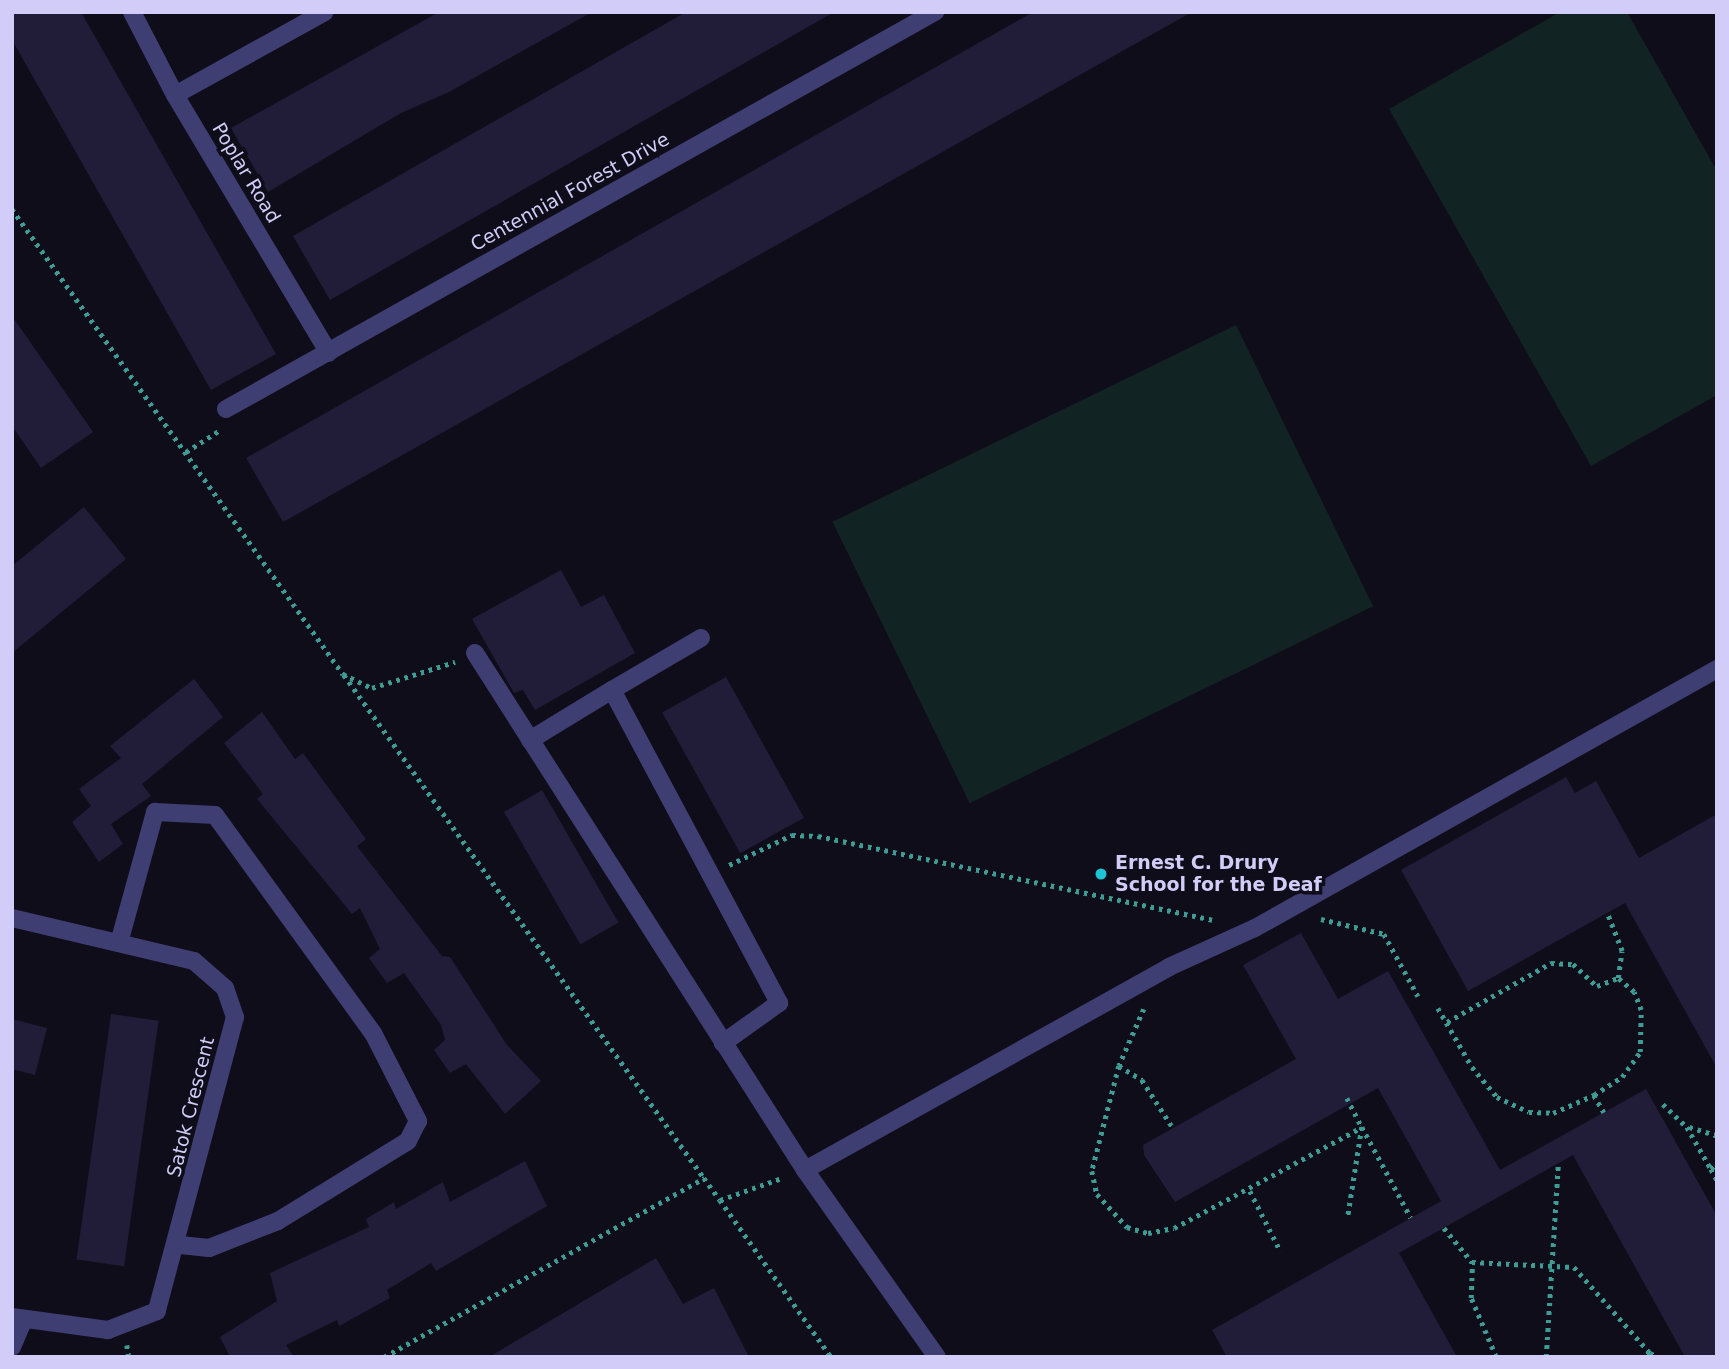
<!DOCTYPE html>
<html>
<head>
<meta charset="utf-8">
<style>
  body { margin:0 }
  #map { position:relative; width:1729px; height:1369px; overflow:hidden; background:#0f0d1a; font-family:"DejaVu Sans",sans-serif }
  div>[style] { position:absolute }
  .green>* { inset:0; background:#112322; transform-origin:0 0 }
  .building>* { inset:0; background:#211c38; transform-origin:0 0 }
  .path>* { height:4.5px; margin-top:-2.25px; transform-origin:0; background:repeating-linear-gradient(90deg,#3c9d95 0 3.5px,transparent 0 8.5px) }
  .minor>* { height:18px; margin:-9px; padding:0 9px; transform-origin:9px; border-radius:9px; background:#3f3e73 }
  .dots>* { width:19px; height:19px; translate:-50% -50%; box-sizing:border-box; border:4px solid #0f0d1a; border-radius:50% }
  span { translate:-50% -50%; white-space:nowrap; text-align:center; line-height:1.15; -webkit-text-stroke:7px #0f0d1a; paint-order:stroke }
  .street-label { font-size:19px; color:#d1cdf8 }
  .poi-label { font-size:19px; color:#d1cdf8; font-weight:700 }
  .left { translate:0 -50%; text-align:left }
  .frame { position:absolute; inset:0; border:14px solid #d1cdf8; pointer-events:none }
</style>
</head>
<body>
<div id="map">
  <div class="green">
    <i style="clip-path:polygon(1560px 12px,1627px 12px,1717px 171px,1717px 395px,1591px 466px,1389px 109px)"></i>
    <i style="left:1236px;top:325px;width:313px;height:449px;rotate:64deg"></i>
  </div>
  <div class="building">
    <i style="clip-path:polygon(12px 12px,81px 12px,276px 354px,211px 390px,12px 40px)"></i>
    <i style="clip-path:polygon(439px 12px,592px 12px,449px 92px,401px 113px,268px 192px,231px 128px)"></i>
    <i style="clip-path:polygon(686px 12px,834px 12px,330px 300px,293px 236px)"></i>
    <i style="clip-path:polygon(1033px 12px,1192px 12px,283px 522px,246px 458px)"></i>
    <i style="clip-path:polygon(12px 316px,93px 432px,41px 468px,12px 426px)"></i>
    <i style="clip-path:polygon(84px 507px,126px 559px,12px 653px,12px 566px)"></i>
    <i style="clip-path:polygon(561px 570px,581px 607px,604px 595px,635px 653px,535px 710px,523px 690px,514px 693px,472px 619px)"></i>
    <i style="left:726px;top:677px;width:161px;height:73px;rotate:61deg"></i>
    <i style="clip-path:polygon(194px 679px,223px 717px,142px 784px,151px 796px,111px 824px,123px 844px,99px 862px,72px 822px,91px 806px,79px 789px,121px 758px,110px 746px)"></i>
    <i style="clip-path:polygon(262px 712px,295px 759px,303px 753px,366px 839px,357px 846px,442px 956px,450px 957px,507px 1045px,541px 1081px,505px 1114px,466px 1064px,450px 1073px,434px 1050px,445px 1040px,441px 1025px,404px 973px,387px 983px,369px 958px,380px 949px,360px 908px,352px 914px,257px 799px,263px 794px,224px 743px)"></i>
    <i style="clip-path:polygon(1566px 777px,1575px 793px,1596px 781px,1639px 858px,1717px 814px,1717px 1068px,1625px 903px,1468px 991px,1401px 870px)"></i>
    <i style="left:542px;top:790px;width:153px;height:44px;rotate:60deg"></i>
    <i style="clip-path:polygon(1301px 933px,1338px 999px,1388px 971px,1500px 1170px,1646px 1089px,1717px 1216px,1717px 1357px,1685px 1357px,1573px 1155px,1399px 1253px,1457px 1357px,1227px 1357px,1212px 1330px,1441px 1201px,1378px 1088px,1175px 1202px,1144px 1155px,1143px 1145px,1296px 1059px,1243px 965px)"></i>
    <i style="left:111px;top:1014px;width:48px;height:248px;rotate:8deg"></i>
    <i style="clip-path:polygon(12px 1019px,47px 1028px,35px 1075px,12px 1069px)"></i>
    <i style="clip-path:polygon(525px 1161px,547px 1206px,436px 1271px,431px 1263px,387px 1290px,390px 1298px,339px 1326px,337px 1320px,286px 1345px,294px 1357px,230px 1357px,220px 1337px,277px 1301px,270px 1273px,369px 1227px,366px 1219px,394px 1202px,396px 1209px,443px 1182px,450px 1202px)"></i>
    <i style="clip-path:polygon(656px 1258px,683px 1304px,714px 1288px,749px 1357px,489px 1357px)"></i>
  </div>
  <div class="path">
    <i style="left:12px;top:209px;width:571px;rotate:54.56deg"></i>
    <i style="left:343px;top:674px;width:32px;rotate:26deg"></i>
    <i style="left:372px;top:688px;width:87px;rotate:-17.4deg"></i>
    <i style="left:186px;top:452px;width:40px;rotate:-32.9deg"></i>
    <i style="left:344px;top:675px;width:619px;rotate:54.41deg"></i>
    <i style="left:729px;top:865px;width:70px;rotate:-25.5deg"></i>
    <i style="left:792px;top:835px;width:26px;rotate:2deg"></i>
    <i style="left:818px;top:836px;width:403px;rotate:12deg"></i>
    <i style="left:1321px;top:919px;width:65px;rotate:13.4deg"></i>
    <i style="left:1384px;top:934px;width:71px;rotate:61.3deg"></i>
    <i style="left:1438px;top:1008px;width:68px;rotate:60deg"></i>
    <i style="left:1472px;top:1067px;width:39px;rotate:50deg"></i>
    <i style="left:1497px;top:1097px;width:35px;rotate:25deg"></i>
    <i style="left:1529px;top:1112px;width:24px;rotate:2deg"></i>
    <i style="left:1553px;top:1113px;width:45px;rotate:-23.7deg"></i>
    <i style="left:1594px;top:1095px;width:20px;rotate:60deg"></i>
    <i style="left:1144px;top:1009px;width:62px;rotate:113.7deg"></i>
    <i style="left:1119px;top:1066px;width:108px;rotate:104.4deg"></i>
    <i style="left:1092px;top:1171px;width:24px;rotate:78deg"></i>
    <i style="left:1097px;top:1194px;width:45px;rotate:47.7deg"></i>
    <i style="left:1127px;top:1227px;width:22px;rotate:16deg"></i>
    <i style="left:1148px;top:1233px;width:26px;rotate:-11deg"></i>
    <i style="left:1174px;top:1228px;width:213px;rotate:-28.2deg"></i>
    <i style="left:1362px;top:1127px;width:103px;rotate:61.7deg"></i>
    <i style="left:1447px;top:1022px;width:120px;rotate:-29.6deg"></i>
    <i style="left:1551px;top:963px;width:22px;rotate:3deg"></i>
    <i style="left:1573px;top:964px;width:33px;rotate:43deg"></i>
    <i style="left:1597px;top:986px;width:22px;rotate:-21deg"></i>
    <i style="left:1618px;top:978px;width:27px;rotate:-82deg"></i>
    <i style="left:1622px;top:951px;width:41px;rotate:-111.5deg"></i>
    <i style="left:1119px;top:1066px;width:27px;rotate:31deg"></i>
    <i style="left:1142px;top:1080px;width:57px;rotate:57.1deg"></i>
    <i style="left:1594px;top:1095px;width:33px;rotate:-33deg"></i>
    <i style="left:1622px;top:1077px;width:31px;rotate:-54deg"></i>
    <i style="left:1640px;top:1052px;width:42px;rotate:-88.6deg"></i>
    <i style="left:1641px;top:1010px;width:19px;rotate:-111deg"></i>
    <i style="left:1634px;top:992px;width:21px;rotate:-139deg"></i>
    <i style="left:1347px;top:1098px;width:33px;rotate:63deg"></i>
    <i style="left:1362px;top:1127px;width:90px;rotate:98.9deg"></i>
    <i style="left:1663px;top:1104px;width:33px;rotate:44deg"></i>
    <i style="left:1717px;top:1136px;width:31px;rotate:-163deg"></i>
    <i style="left:1687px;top:1127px;width:48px;rotate:60.3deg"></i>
    <i style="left:1711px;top:1169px;width:9px;rotate:-49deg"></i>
    <i style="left:1711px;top:1169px;width:13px;rotate:61deg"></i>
    <i style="left:1250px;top:1191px;width:68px;rotate:63.1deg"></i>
    <i style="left:720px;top:1200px;width:192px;rotate:54.7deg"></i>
    <i style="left:1444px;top:1228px;width:44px;rotate:50.5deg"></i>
    <i style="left:127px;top:1345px;width:12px;rotate:81deg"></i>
    <i style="left:1650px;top:1353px;width:10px;rotate:24deg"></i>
    <i style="left:384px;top:1357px;width:367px;rotate:-29.2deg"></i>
    <i style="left:704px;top:1178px;width:27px;rotate:54deg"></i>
    <i style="left:720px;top:1200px;width:66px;rotate:-19.5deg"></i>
    <i style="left:1496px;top:1357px;width:64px;rotate:-113deg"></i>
    <i style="left:1471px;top:1298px;width:36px;rotate:-88deg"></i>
    <i style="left:1472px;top:1262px;width:102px;rotate:2.8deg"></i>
    <i style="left:1574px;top:1267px;width:115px;rotate:48.5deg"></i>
    <i style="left:1650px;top:1353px;width:6px;rotate:141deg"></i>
    <i style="left:1546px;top:1357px;width:193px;rotate:-86.4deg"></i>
  </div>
  <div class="minor">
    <i style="left:132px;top:12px;width:93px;rotate:62.6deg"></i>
    <i style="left:175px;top:95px;width:300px;rotate:59.2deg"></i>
    <i style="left:175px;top:95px;width:171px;rotate:-29deg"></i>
    <i style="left:226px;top:409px;width:813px;rotate:-29.25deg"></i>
    <i style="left:475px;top:653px;width:613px;rotate:57.45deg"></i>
    <i style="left:805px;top:1170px;width:229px;rotate:54.8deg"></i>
    <i style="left:612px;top:690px;width:103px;rotate:-30.3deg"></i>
    <i style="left:530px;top:740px;width:96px;rotate:-31.4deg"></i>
    <i style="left:612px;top:690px;width:355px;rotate:61.9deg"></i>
    <i style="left:779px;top:1003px;width:69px;rotate:144.5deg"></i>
    <i style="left:12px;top:918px;width:187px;rotate:13.3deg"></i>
    <i style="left:194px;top:961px;width:41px;rotate:41.1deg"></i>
    <i style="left:225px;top:988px;width:31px;rotate:71deg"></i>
    <i style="left:235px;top:1017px;width:304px;rotate:104.9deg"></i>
    <i style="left:157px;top:1311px;width:53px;rotate:158.8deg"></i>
    <i style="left:108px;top:1330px;width:97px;rotate:-172.3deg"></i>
    <i style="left:119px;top:943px;width:136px;rotate:-74.6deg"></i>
    <i style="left:155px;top:812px;width:60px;rotate:2.9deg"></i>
    <i style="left:215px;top:815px;width:269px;rotate:54.1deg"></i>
    <i style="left:373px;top:1033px;width:99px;rotate:62.9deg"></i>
    <i style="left:418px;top:1121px;width:22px;rotate:117deg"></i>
    <i style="left:408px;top:1141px;width:153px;rotate:148.4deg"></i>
    <i style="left:278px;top:1221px;width:74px;rotate:158.6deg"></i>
    <i style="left:209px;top:1248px;width:31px;rotate:-174deg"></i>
    <i style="left:805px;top:1170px;width:417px;rotate:-29.1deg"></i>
    <i style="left:1169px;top:967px;width:94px;rotate:-24.4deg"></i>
    <i style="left:1255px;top:928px;width:530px;rotate:-29.28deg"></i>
    <i style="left:12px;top:1347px;width:30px;rotate:-67deg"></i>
  </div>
  <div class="dots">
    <i style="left:1101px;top:874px;background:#1dc5d4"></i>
  </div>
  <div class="street-label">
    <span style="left:246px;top:173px;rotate:59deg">Poplar Road</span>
    <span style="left:570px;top:192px;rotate:-29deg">Centennial Forest Drive</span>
    <span style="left:191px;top:1107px;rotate:-76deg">Satok Crescent</span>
  </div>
  <div class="poi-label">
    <span class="left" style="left:1115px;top:874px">Ernest C. Drury<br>School for the Deaf</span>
  </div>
  <div class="frame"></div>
</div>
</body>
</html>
